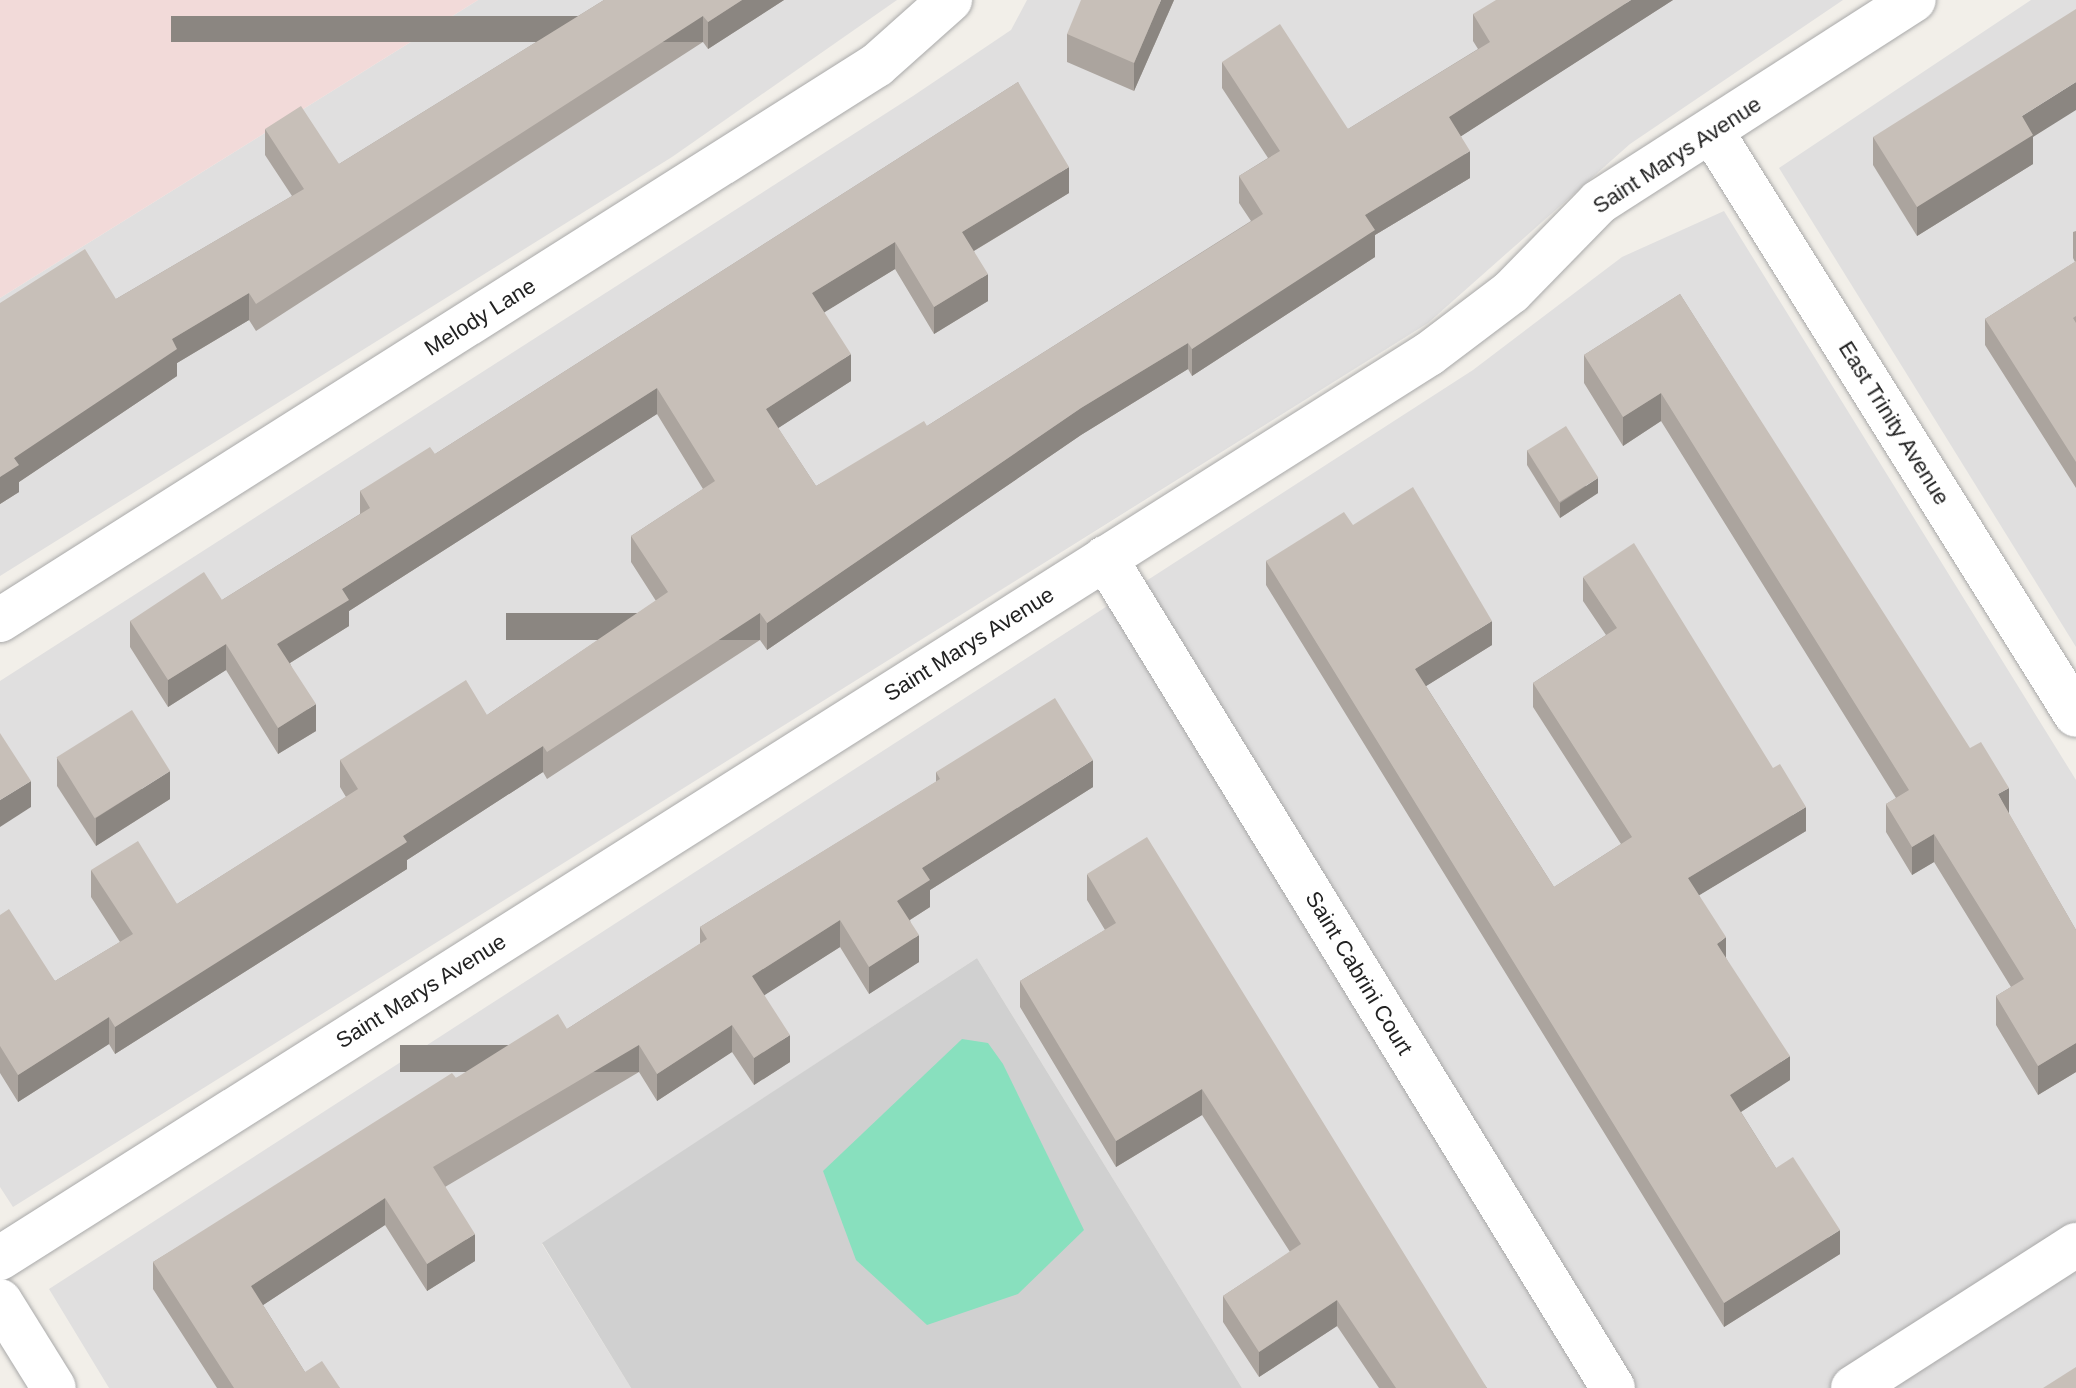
<!DOCTYPE html>
<html>
<head>
<meta charset="utf-8">
<style>
  body { margin:0 }
  #map { position:relative; width:2076px; height:1388px; overflow:hidden; background:#f2efe9; font-family:Arial,sans-serif }
  div>[style] { position:absolute }
  .residential>* { inset:0; background:#e0dfdf }
  .commercial>* { inset:0; background:#f2dad9 }
  .religious>* { inset:0; background:#d0d0d0 }
  .pitch>* { inset:0; background:#88e0be }
  .roads { filter:drop-shadow(0 0 2px #a9a9a9) drop-shadow(0 0 2px #a9a9a9) }
  .minor>* { height:44px; margin:-22px; padding:0 22px; transform-origin:22px; border-radius:22px; background:#fff }
  .wall>* { inset:0; background:#aba49e }
  .shaded-wall>* { inset:0; background:#8b8681; transform-origin:0 0 }
  .building>* { inset:0; background:#c7bfb8; transform-origin:0 0 }
  span { translate:-50% -50%; white-space:nowrap; text-align:center; line-height:1.15; -webkit-text-stroke:6px #fff; paint-order:stroke }
  .street-label { font-size:22px; color:#222 }
</style>
</head>
<body>
<div id="map">
  <div class="residential">
    <i style="clip-path:polygon(478px 0,897px 0,672px 157px,0 576px,0 298px)"></i>
    <i style="clip-path:polygon(1027px 0,1843px 0,1630px 144px,1428px 323px,13px 1207px,0 1187px,0 681px,913px 96px,1011px 30px)"></i>
    <i style="clip-path:polygon(2031px 0,2076px 0,2076px 647px,1779px 168px)"></i>
    <i style="clip-path:polygon(1724px 211px,2076px 780px,2076px 1388px,1242px 1388px,977px 958px,542px 1244px,631px 1388px,109px 1388px,49px 1289px,1473px 370px,1622px 257px)"></i>
  </div>
  <div class="commercial">
    <i style="clip-path:polygon(0 0,478px 0,0 298px)"></i>
  </div>
  <div class="religious">
    <i style="clip-path:polygon(977px 958px,1242px 1388px,631px 1388px,542px 1243px)"></i>
  </div>
  <div class="pitch">
    <i style="clip-path:polygon(962px 1039px,988px 1043px,1003px 1064px,1084px 1230px,1018px 1294px,927px 1325px,856px 1260px,823px 1171px)"></i>
  </div>
  <div class="roads">
    <div class="minor">
      <i style="left:1712px;top:132px;width:687px;rotate:58.02deg"></i>
      <i style="left:1105px;top:558px;width:973px;rotate:58.53deg"></i>
      <i style="left:0;top:620px;width:1038px;rotate:-32.33deg"></i>
      <i style="left:877px;top:65px;width:98px;rotate:-41.7deg"></i>
      <i style="left:0;top:1258px;width:1691px;rotate:-32.32deg"></i>
      <i style="left:1429px;top:354px;width:103px;rotate:-37.1deg"></i>
      <i style="left:1511px;top:292px;width:126px;rotate:-45.6deg"></i>
      <i style="left:1599px;top:202px;width:374px;rotate:-32.7deg"></i>
      <i style="left:0;top:1301px;width:102px;rotate:58.2deg"></i>
      <i style="left:1853px;top:1388px;width:265px;rotate:-32.7deg"></i>
    </div>
  </div>
  <div class="wall">
    <i style="clip-path:polygon(604px 0,784px 0,708px 49px,703px 42px,256px 331px,249px 320px,177px 363px,177px 376px,19px 482px,19px 492px,0 504px,0 303px,116px 299px,292px 196px,265px 155px,265px 129px,339px 164px)"></i>
    <i style="clip-path:polygon(1174px 0,1134px 91px,1067px 62px,1067px 34px)"></i>
    <i style="clip-path:polygon(1673px 0,1461px 136px,1470px 178px,1375px 235px,1375px 257px,1192px 376px,1188px 369px,1081px 435px,767px 650px,760px 640px,547px 779px,543px 772px,407px 860px,407px 869px,115px 1054px,109px 1044px,18px 1102px,0 1073px,0 915px,55px 981px,120px 942px,91px 897px,91px 870px,177px 904px,346px 797px,340px 787px,340px 760px,487px 715px,656px 601px,631px 562px,631px 536px,703px 489px,657px 414px,349px 611px,349px 626px,290px 663px,316px 731px,278px 754px,226px 670px,168px 707px,130px 647px,130px 621px,222px 600px,360px 514px,360px 491px,435px 454px,1018px 82px,1069px 193px,974px 251px,988px 301px,934px 334px,895px 269px,824px 312px,851px 381px,778px 428px,816px 486px,927px 426px,1251px 221px,1239px 203px,1239px 176px,1268px 158px,1222px 88px,1222px 62px,1348px 129px,1478px 49px,1473px 41px,1473px 14px)"></i>
    <i style="clip-path:polygon(1873px 137px,2033px 137px,2033px 164px,1917px 236px,1873px 165px)"></i>
    <i style="clip-path:polygon(2076px 231px,2076px 488px,1985px 345px,1985px 319px,2075px 262px,2073px 258px,2073px 232px)"></i>
    <i style="clip-path:polygon(1680px 294px,2009px 814px,2076px 930px,2076px 1072px,2038px 1095px,1996px 1025px,1996px 996px,2011px 987px,1934px 862px,1912px 875px,1886px 832px,1886px 804px,1896px 798px,1661px 421px,1623px 446px,1584px 383px,1584px 355px)"></i>
    <i style="clip-path:polygon(1527px 450px,1598px 493px,1560px 518px,1527px 465px)"></i>
    <i style="clip-path:polygon(1353px 525px,1492px 645px,1426px 686px,1554px 887px,1621px 844px,1533px 707px,1533px 683px,1606px 635px,1583px 601px,1583px 577px,1806px 831px,1699px 895px,1726px 958px,1790px 1080px,1741px 1112px,1776px 1168px,1840px 1254px,1724px 1327px,1266px 585px,1266px 561px)"></i>
    <i style="clip-path:polygon(57px 758px,170px 799px,96px 846px,57px 786px)"></i>
    <i style="clip-path:polygon(936px 772px,1093px 787px,930px 890px,930px 907px,910px 920px,919px 962px,869px 994px,840px 947px,764px 995px,790px 1062px,754px 1085px,732px 1052px,657px 1101px,639px 1072px,445px 1187px,475px 1261px,427px 1291px,385px 1225px,263px 1305px,305px 1372px,340px 1388px,217px 1388px,153px 1289px,153px 1262px,456px 1078px,567px 1029px,700px 944px,700px 927px,936px 782px)"></i>
    <i style="clip-path:polygon(1087px 874px,1487px 1388px,1379px 1388px,1337px 1326px,1259px 1377px,1223px 1322px,1223px 1296px,1290px 1252px,1202px 1115px,1116px 1167px,1020px 1007px,1020px 981px,1105px 930px,1087px 900px)"></i>
  </div>
  <div class="shaded-wall">
    <i style="clip-path:polygon(742px 0,784px 0,708px 49px,708px 22px)"></i>
    <i style="clip-path:polygon(1161px 0,1174px 0,1134px 91px,1134px 63px)"></i>
    <i style="clip-path:polygon(1631px 0,1673px 0,1449px 144px,1449px 117px)"></i>
    <i style="left:703px;top:16px;width:26px;height:532px;rotate:90deg"></i>
    <i style="clip-path:polygon(2076px 82px,2076px 110px,2033px 137px,2033px 164px,1917px 236px,1917px 207px,2022px 116px)"></i>
    <i style="clip-path:polygon(1470px 151px,1470px 178px,1375px 235px,1375px 257px,1192px 376px,1192px 349px,1365px 215px)"></i>
    <i style="clip-path:polygon(1069px 167px,1069px 193px,962px 258px,962px 232px)"></i>
    <i style="clip-path:polygon(895px 242px,895px 269px,812px 320px,812px 293px)"></i>
    <i style="clip-path:polygon(988px 274px,988px 301px,934px 334px,934px 307px)"></i>
    <i style="clip-path:polygon(249px 293px,249px 320px,177px 363px,177px 376px,19px 482px,19px 492px,0 504px,0 477px,14px 458px,172px 339px)"></i>
    <i style="clip-path:polygon(1188px 343px,1188px 369px,1081px 435px,767px 650px,767px 623px,1081px 408px)"></i>
    <i style="clip-path:polygon(851px 354px,851px 381px,766px 436px,766px 409px)"></i>
    <i style="clip-path:polygon(657px 388px,657px 414px,349px 611px,349px 626px,277px 671px,277px 644px,342px 589px)"></i>
    <i style="clip-path:polygon(1661px 393px,1661px 421px,1623px 446px,1623px 417px)"></i>
    <i style="clip-path:polygon(1598px 478px,1598px 493px,1560px 518px,1560px 503px)"></i>
    <i style="left:760px;top:613px;width:27px;height:254px;rotate:90deg"></i>
    <i style="clip-path:polygon(1492px 621px,1492px 645px,1415px 693px,1415px 669px)"></i>
    <i style="clip-path:polygon(226px 644px,226px 670px,168px 707px,168px 680px)"></i>
    <i style="clip-path:polygon(316px 704px,316px 731px,278px 754px,278px 728px)"></i>
    <i style="clip-path:polygon(543px 746px,543px 772px,407px 860px,407px 869px,115px 1054px,115px 1027px,403px 836px)"></i>
    <i style="clip-path:polygon(1093px 760px,1093px 787px,930px 890px,930px 907px,897px 928px,897px 901px,922px 868px)"></i>
    <i style="clip-path:polygon(170px 771px,170px 799px,96px 846px,96px 818px)"></i>
    <i style="clip-path:polygon(31px 781px,31px 807px,0 827px,0 800px)"></i>
    <i style="clip-path:polygon(2009px 788px,2009px 816px,1998px 794px)"></i>
    <i style="clip-path:polygon(1806px 807px,1806px 831px,1688px 902px,1688px 878px)"></i>
    <i style="clip-path:polygon(1934px 834px,1934px 862px,1912px 875px,1912px 847px)"></i>
    <i style="clip-path:polygon(840px 920px,840px 947px,752px 1003px,752px 976px)"></i>
    <i style="clip-path:polygon(919px 935px,919px 962px,869px 994px,869px 967px)"></i>
    <i style="clip-path:polygon(1726px 937px,1726px 961px,1717px 944px)"></i>
    <i style="clip-path:polygon(109px 1017px,109px 1044px,18px 1102px,18px 1075px)"></i>
    <i style="clip-path:polygon(732px 1025px,732px 1052px,657px 1101px,657px 1074px)"></i>
    <i style="clip-path:polygon(790px 1035px,790px 1062px,754px 1085px,754px 1058px)"></i>
    <i style="clip-path:polygon(2076px 1043px,2076px 1072px,2038px 1095px,2038px 1066px)"></i>
    <i style="left:639px;top:1045px;width:27px;height:239px;rotate:90deg"></i>
    <i style="clip-path:polygon(1790px 1056px,1790px 1080px,1730px 1119px,1730px 1095px)"></i>
    <i style="clip-path:polygon(1202px 1089px,1202px 1115px,1116px 1167px,1116px 1141px)"></i>
    <i style="clip-path:polygon(385px 1198px,385px 1225px,251px 1313px,251px 1286px)"></i>
    <i style="clip-path:polygon(1840px 1230px,1840px 1254px,1724px 1327px,1724px 1303px)"></i>
    <i style="clip-path:polygon(475px 1234px,475px 1261px,427px 1291px,427px 1264px)"></i>
    <i style="clip-path:polygon(1337px 1300px,1337px 1326px,1259px 1377px,1259px 1352px)"></i>
  </div>
  <div class="building">
    <i style="clip-path:polygon(604px 0,742px 0,708px 22px,703px 16px,256px 304px,249px 293px,172px 339px,177px 349px,14px 458px,19px 465px,0 477px,0 303px,85px 249px,116px 299px,304px 189px,265px 129px,301px 106px,339px 164px)"></i>
    <i style="clip-path:polygon(1081px 0,1161px 0,1134px 63px,1067px 34px)"></i>
    <i style="clip-path:polygon(1496px 0,1631px 0,1449px 117px,1470px 151px,1365px 215px,1375px 230px,1192px 349px,1188px 343px,1081px 408px,767px 623px,760px 613px,547px 752px,543px 746px,403px 836px,407px 842px,115px 1027px,109px 1017px,18px 1075px,0 1046px,0 915px,9px 909px,55px 981px,133px 934px,91px 870px,138px 841px,177px 904px,358px 789px,340px 760px,466px 680px,487px 715px,668px 592px,631px 536px,715px 481px,657px 388px,342px 589px,349px 600px,277px 644px,316px 704px,278px 728px,226px 644px,168px 680px,130px 621px,204px 572px,222px 600px,370px 508px,360px 491px,430px 447px,435px 454px,1018px 82px,1069px 167px,962px 232px,988px 274px,934px 307px,895px 242px,812px 293px,851px 354px,766px 409px,816px 486px,924px 421px,927px 426px,1263px 214px,1239px 176px,1280px 151px,1222px 62px,1280px 24px,1348px 129px,1490px 42px,1473px 14px)"></i>
    <i style="clip-path:polygon(2076px 9px,2076px 82px,2022px 116px,2033px 135px,1917px 207px,1873px 137px)"></i>
    <i style="clip-path:polygon(2076px 261px,2076px 316px,2073px 318px,2076px 323px,2076px 462px,1985px 319px)"></i>
    <i style="clip-path:polygon(1680px 294px,1970px 748px,1981px 742px,2009px 788px,1998px 794px,2076px 930px,2076px 1043px,2038px 1066px,1996px 996px,2024px 979px,1934px 834px,1912px 847px,1886px 804px,1909px 790px,1661px 393px,1623px 417px,1584px 355px)"></i>
    <i style="left:1566px;top:426px;width:61px;height:46px;rotate:58deg"></i>
    <i style="clip-path:polygon(1413px 487px,1492px 621px,1415px 669px,1554px 887px,1632px 837px,1533px 683px,1617px 628px,1583px 577px,1634px 543px,1773px 768px,1780px 764px,1806px 807px,1688px 878px,1726px 937px,1717px 944px,1790px 1056px,1730px 1095px,1776px 1168px,1793px 1157px,1840px 1230px,1724px 1303px,1266px 561px,1344px 512px,1353px 525px)"></i>
    <i style="clip-path:polygon(1055px 698px,1093px 760px,922px 868px,930px 880px,897px 901px,919px 935px,869px 967px,840px 920px,752px 976px,790px 1035px,754px 1058px,732px 1025px,657px 1074px,639px 1045px,433px 1167px,475px 1234px,427px 1264px,385px 1198px,251px 1286px,305px 1372px,322px 1361px,340px 1388px,234px 1388px,153px 1262px,452px 1073px,456px 1078px,558px 1014px,567px 1029px,707px 939px,700px 927px,940px 779px,936px 772px)"></i>
    <i style="left:132px;top:710px;width:72px;height:89px;rotate:58deg"></i>
    <i style="clip-path:polygon(0 733px,31px 781px,0 800px)"></i>
    <i style="clip-path:polygon(1147px 837px,1487px 1388px,1396px 1388px,1337px 1300px,1259px 1352px,1223px 1296px,1301px 1244px,1202px 1089px,1116px 1141px,1020px 981px,1116px 923px,1087px 874px)"></i>
    <i style="clip-path:polygon(2076px 1367px,2076px 1388px,2043px 1388px)"></i>
  </div>
  <div class="street-label">
    <span style="left:1677px;top:155px;rotate:-33deg">Saint Marys Avenue</span>
    <span style="left:480px;top:317px;rotate:-32deg">Melody Lane</span>
    <span style="left:1894px;top:423px;rotate:58deg">East Trinity Avenue</span>
    <span style="left:969px;top:644px;rotate:-32deg">Saint Marys Avenue</span>
    <span style="left:1359px;top:973px;rotate:59deg">Saint Cabrini Court</span>
    <span style="left:421px;top:991px;rotate:-32deg">Saint Marys Avenue</span>
  </div>
</div>
</body>
</html>
